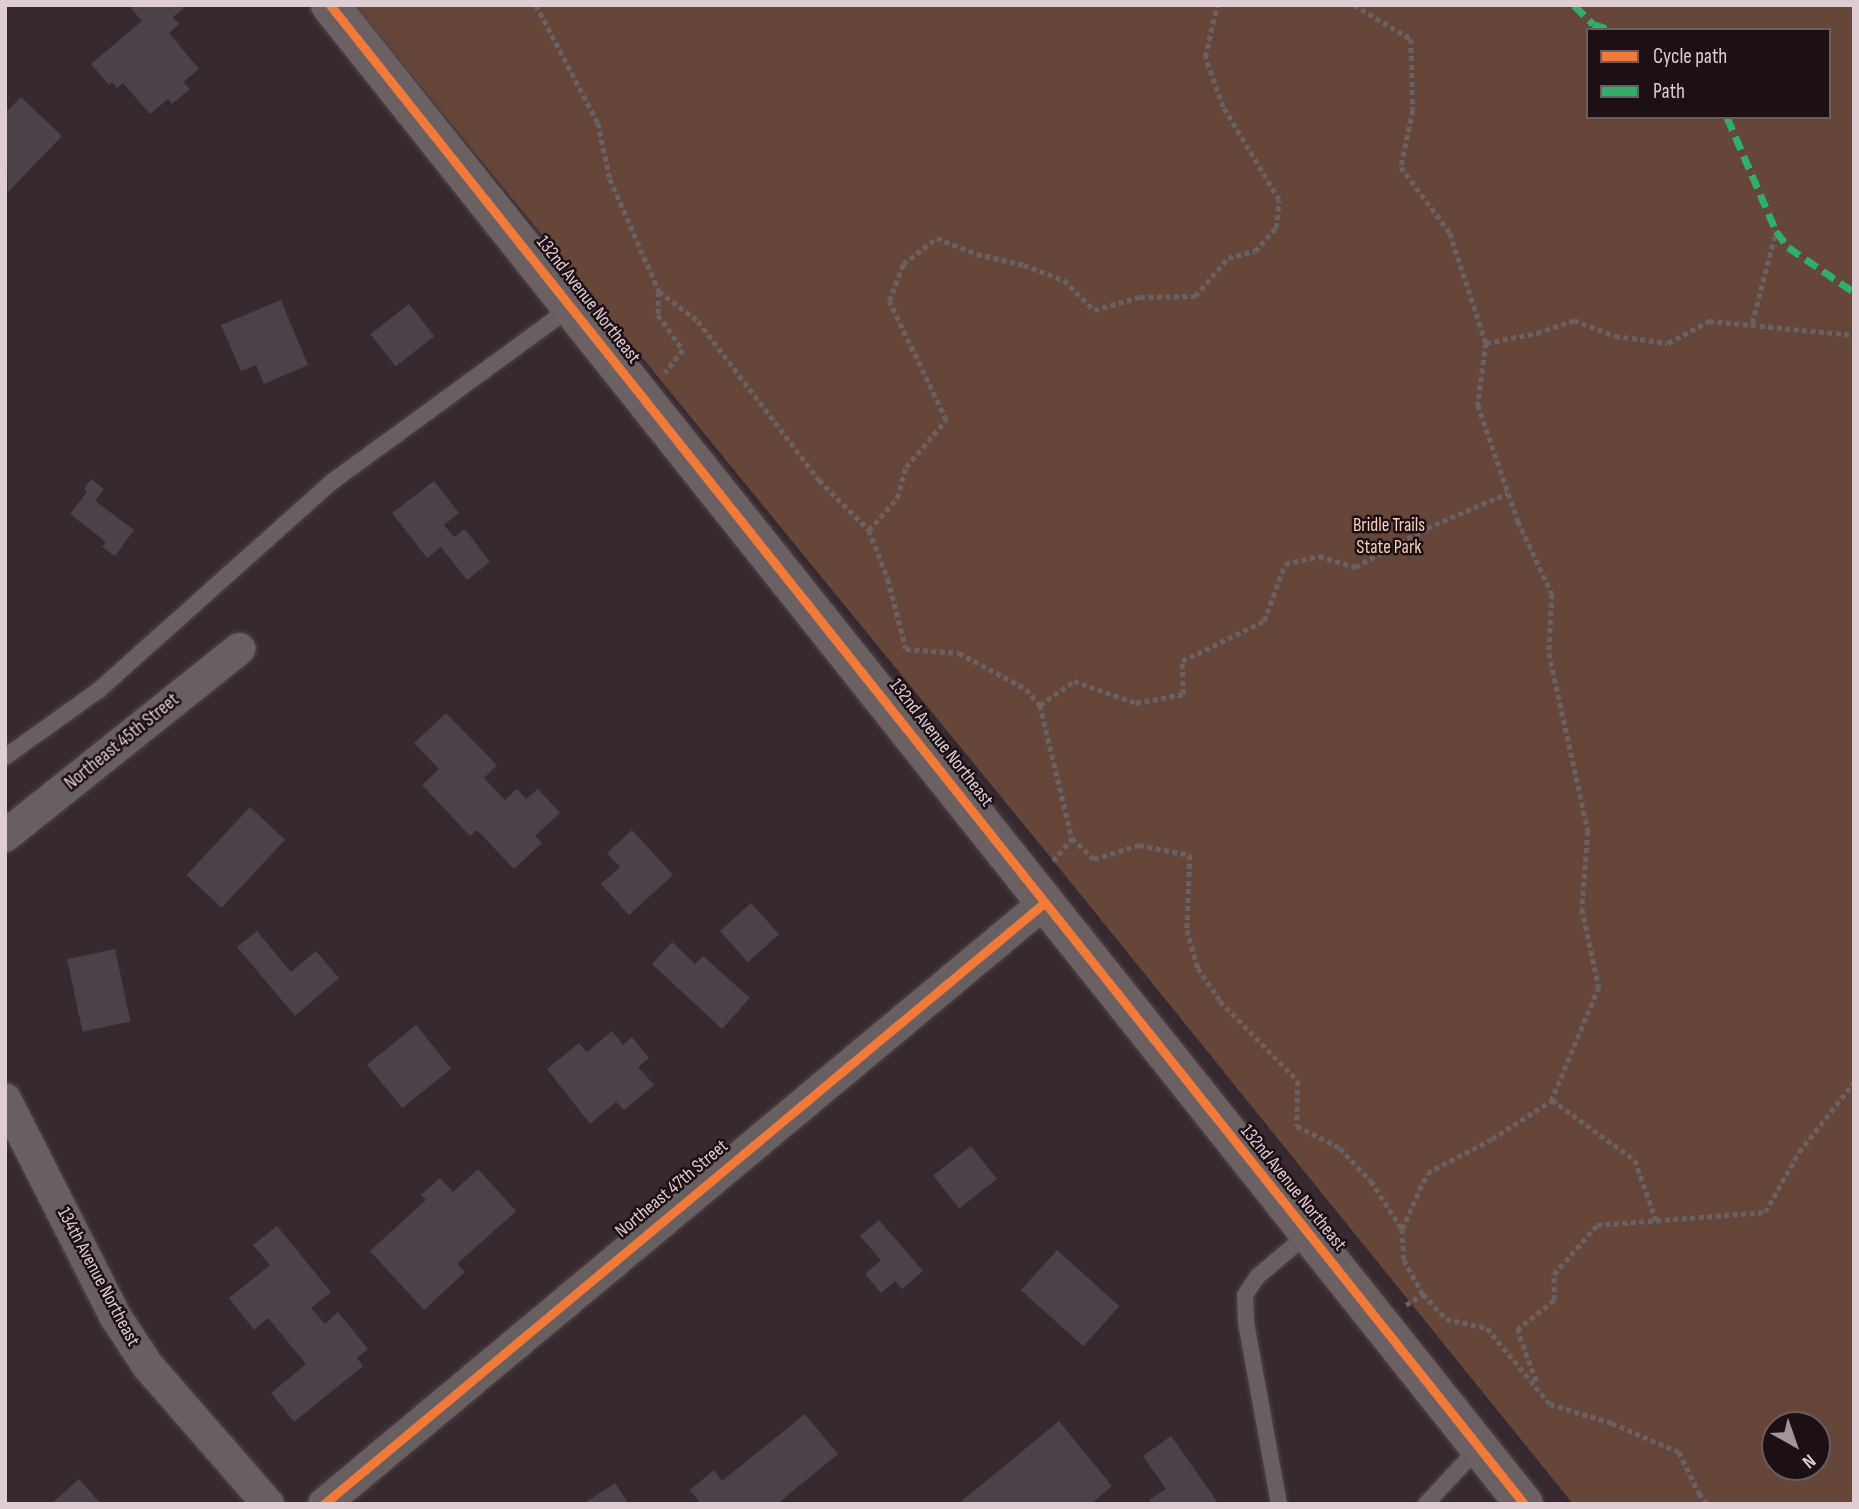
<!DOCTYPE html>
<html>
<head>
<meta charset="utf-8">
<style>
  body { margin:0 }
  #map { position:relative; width:1859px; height:1509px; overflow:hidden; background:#36292f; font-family:"Sofia Sans Condensed",sans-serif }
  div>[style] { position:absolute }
  .green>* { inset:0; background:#664639 }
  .building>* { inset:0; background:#4b4148; transform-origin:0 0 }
  .path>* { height:4.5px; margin-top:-2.25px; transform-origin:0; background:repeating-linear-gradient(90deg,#686062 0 5px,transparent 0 8.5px) }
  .roads { filter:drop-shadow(0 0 2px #504449) drop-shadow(0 0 2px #504449) }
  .lane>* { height:16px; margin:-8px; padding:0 8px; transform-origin:8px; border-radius:8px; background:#675f60 }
  .street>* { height:32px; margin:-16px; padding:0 16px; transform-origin:16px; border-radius:16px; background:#675f60 }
  .secondary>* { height:38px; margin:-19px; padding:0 19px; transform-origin:19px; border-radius:19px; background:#6b6062 }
  .quiet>* { height:7px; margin-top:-3.5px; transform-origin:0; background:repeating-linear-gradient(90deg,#2db169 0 14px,transparent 0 21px) }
  .cycleway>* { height:9px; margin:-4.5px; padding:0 4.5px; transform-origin:4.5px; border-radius:4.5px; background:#f17a3a }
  span { translate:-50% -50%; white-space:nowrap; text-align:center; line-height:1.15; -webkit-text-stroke:5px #1c1015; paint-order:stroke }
  .street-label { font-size:19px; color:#dfcdd4 }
  .park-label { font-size:19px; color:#f8cfbc }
  .frame { position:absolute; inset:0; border:7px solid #dfcdd4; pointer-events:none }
  .legend { position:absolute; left:1586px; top:28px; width:245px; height:91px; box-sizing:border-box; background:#1c1015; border:2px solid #6a5c61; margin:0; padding:9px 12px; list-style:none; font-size:21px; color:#dfcdd4 }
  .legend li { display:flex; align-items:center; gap:14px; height:35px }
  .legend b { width:35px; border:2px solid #6a5c61 }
  .north { position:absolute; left:1761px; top:1411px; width:70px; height:70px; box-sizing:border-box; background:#1c1015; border:2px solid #6a5c61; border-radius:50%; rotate:140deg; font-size:19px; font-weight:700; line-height:28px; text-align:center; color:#dfcdd4 }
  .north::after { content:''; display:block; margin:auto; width:24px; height:32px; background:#a4949a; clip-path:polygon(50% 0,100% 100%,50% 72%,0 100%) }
</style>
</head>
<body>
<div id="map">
  <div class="green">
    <i style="clip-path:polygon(evenodd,354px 5px,1854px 5px,1854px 1504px,1573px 1504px,1056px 864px,354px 5px,1588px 30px,1829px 30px,1829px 117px,1588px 117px,1588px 30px,354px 5px,1775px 1425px,1817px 1425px,1817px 1467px,1775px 1467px,1775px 1425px)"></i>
  </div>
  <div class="building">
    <i style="clip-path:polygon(128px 5px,182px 5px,184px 8px,173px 17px,179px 24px,169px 33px,199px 69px,183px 82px,190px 89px,172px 104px,168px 99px,150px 114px,123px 83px,117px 88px,112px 82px,109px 85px,91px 64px,142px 21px)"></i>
    <i style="clip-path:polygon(21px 97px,62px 136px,8px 192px,5px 113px)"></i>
    <i style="clip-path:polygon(281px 300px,308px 365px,264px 384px,256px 365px,241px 371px,221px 325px)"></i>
    <i style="left:409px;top:304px;width:41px;height:49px;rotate:52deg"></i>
    <i style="clip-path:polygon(91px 479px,104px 489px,95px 501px,134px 530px,115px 556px,102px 547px,106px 542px,70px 514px,87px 492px,84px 489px)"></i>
    <i style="clip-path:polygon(434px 481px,459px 513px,444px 525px,454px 537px,465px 529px,490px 562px,467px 580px,441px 547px,427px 558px,392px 513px)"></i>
    <i style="clip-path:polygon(446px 713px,497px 765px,484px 778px,505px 800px,517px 789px,526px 799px,538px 789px,560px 813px,535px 836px,542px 843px,514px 869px,477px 830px,470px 836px,422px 785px,439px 769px,414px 743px)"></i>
    <i style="left:250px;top:807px;width:48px;height:93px;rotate:43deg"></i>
    <i style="clip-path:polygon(632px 830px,673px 875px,629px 915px,601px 884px,620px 867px,607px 853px)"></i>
    <i style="left:751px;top:903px;width:42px;height:42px;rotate:48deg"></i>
    <i style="clip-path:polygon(257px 931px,291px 972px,316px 951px,339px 978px,295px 1016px,237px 947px)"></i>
    <i style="clip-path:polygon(672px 942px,695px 964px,703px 956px,750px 998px,722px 1029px,652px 964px)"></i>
    <i style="left:115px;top:949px;width:74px;height:49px;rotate:78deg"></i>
    <i style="left:416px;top:1025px;width:56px;height:63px;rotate:51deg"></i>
    <i style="clip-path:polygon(612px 1031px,623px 1045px,632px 1037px,649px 1058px,638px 1067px,654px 1085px,624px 1110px,616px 1102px,590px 1124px,547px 1069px,579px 1043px,587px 1052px)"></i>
    <i style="left:971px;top:1146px;width:42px;height:48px;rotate:52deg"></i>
    <i style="clip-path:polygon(478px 1169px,516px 1211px,457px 1264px,465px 1272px,424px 1310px,370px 1251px,426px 1200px,421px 1195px,440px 1178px,453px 1192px)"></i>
    <i style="clip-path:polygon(879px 1220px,923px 1271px,902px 1289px,895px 1281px,881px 1293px,865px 1274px,881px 1260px,860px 1236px)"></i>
    <i style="clip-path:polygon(277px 1226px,331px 1292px,311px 1308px,325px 1324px,338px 1312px,368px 1349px,357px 1358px,363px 1366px,294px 1422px,271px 1393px,306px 1364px,268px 1318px,254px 1330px,229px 1298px,270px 1265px,253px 1245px)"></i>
    <i style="left:1057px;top:1250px;width:84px;height:54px;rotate:42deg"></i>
    <i style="clip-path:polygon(805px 1414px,838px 1454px,777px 1504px,701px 1504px,690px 1490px,714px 1470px,722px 1481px)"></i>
    <i style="clip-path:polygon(1059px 1421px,1112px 1486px,1091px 1504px,958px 1504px)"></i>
    <i style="clip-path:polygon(1171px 1436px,1219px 1504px,1151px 1504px,1149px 1500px,1166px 1489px,1143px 1456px)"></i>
    <i style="clip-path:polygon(79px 1479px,101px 1504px,51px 1504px)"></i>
    <i style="clip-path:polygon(615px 1483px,629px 1504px,583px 1504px)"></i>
  </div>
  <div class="path">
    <i style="left:536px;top:5px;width:133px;rotate:62.3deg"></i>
    <i style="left:598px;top:123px;width:57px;rotate:77.9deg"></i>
    <i style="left:610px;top:179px;width:122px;rotate:66.4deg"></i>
    <i style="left:659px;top:291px;width:49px;rotate:37.6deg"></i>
    <i style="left:698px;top:321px;width:200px;rotate:52.7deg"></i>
    <i style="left:819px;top:480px;width:71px;rotate:45deg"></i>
    <i style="left:869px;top:530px;width:53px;rotate:68.8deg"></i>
    <i style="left:888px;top:579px;width:72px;rotate:75.6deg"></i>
    <i style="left:906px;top:649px;width:53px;rotate:4.3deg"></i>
    <i style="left:959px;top:653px;width:76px;rotate:28.2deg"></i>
    <i style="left:1026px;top:689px;width:21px;rotate:49deg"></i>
    <i style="left:1040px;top:705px;width:137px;rotate:76.5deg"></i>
    <i style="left:1072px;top:838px;width:30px;rotate:44deg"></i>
    <i style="left:1094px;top:859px;width:47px;rotate:-17.3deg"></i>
    <i style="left:1139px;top:845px;width:52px;rotate:11.1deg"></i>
    <i style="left:1190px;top:855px;width:75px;rotate:92.3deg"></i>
    <i style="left:1187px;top:930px;width:40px;rotate:74deg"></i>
    <i style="left:1198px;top:968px;width:40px;rotate:56deg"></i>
    <i style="left:1220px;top:1001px;width:112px;rotate:45.7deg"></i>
    <i style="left:1298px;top:1081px;width:45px;rotate:91.3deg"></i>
    <i style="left:1297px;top:1126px;width:48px;rotate:27.1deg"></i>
    <i style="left:1340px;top:1148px;width:45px;rotate:46.8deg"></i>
    <i style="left:1371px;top:1181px;width:57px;rotate:57.1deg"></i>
    <i style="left:1402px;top:1229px;width:31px;rotate:86deg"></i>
    <i style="left:1404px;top:1260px;width:39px;rotate:61deg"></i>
    <i style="left:1423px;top:1294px;width:34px;rotate:47deg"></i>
    <i style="left:1446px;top:1319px;width:42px;rotate:12.4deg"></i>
    <i style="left:1487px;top:1328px;width:99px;rotate:50.3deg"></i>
    <i style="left:1550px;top:1404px;width:65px;rotate:17deg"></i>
    <i style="left:1612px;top:1423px;width:73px;rotate:23.4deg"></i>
    <i style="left:1679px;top:1452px;width:46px;rotate:64deg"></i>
    <i style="left:1699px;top:1493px;width:14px;rotate:51deg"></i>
    <i style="left:1354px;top:5px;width:66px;rotate:30.8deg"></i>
    <i style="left:1411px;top:39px;width:71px;rotate:88.4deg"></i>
    <i style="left:1413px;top:110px;width:58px;rotate:101.9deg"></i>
    <i style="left:1401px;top:167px;width:82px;rotate:53.4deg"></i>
    <i style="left:1450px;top:233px;width:116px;rotate:71.9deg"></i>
    <i style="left:1486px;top:343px;width:63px;rotate:97.4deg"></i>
    <i style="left:1478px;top:405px;width:123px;rotate:71deg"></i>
    <i style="left:1518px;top:521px;width:81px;rotate:65deg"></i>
    <i style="left:1552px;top:594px;width:59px;rotate:92.9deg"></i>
    <i style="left:1549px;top:653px;width:182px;rotate:77.6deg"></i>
    <i style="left:1588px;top:831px;width:78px;rotate:94.4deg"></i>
    <i style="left:1582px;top:909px;width:80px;rotate:77.7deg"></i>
    <i style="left:1599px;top:987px;width:122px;rotate:112.6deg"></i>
    <i style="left:1552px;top:1100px;width:102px;rotate:35.9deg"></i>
    <i style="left:1635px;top:1160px;width:66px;rotate:70.5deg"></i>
    <i style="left:659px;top:292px;width:23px;rotate:92deg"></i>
    <i style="left:658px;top:315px;width:43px;rotate:54.5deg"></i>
    <i style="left:683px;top:350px;width:29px;rotate:128deg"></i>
    <i style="left:1752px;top:323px;width:95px;rotate:-75.4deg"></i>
    <i style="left:1486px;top:343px;width:52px;rotate:-11.1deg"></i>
    <i style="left:1537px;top:333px;width:39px;rotate:-19deg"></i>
    <i style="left:1574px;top:320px;width:44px;rotate:21.3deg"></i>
    <i style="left:1615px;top:336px;width:53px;rotate:7.5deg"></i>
    <i style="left:1668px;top:343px;width:47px;rotate:-28.2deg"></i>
    <i style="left:1709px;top:321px;width:146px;rotate:5.5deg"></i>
    <i style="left:869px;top:530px;width:43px;rotate:-48.8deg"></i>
    <i style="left:897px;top:498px;width:32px;rotate:-74deg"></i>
    <i style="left:906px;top:467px;width:62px;rotate:-49.6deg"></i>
    <i style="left:946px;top:420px;width:132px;rotate:-115.6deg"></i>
    <i style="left:889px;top:301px;width:40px;rotate:-69deg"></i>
    <i style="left:903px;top:264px;width:43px;rotate:-37.4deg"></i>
    <i style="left:937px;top:238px;width:43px;rotate:21.8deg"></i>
    <i style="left:977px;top:254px;width:48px;rotate:13.2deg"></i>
    <i style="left:1024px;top:265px;width:43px;rotate:20.6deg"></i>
    <i style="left:1064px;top:280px;width:42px;rotate:45deg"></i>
    <i style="left:1094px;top:310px;width:48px;rotate:-15.8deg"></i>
    <i style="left:1140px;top:297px;width:55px;rotate:-1deg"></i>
    <i style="left:1195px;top:296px;width:50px;rotate:-49deg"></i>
    <i style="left:1228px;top:258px;width:28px;rotate:-15deg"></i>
    <i style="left:1255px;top:251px;width:31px;rotate:-48deg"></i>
    <i style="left:1276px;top:228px;width:28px;rotate:-84deg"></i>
    <i style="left:1279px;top:200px;width:109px;rotate:-121.1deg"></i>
    <i style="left:1223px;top:107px;width:53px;rotate:-109.8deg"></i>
    <i style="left:1205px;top:57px;width:53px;rotate:-77deg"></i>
    <i style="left:1040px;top:705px;width:42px;rotate:-35.2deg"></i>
    <i style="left:1074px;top:681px;width:66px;rotate:19.5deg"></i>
    <i style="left:1136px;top:703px;width:48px;rotate:-10.8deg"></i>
    <i style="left:1183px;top:694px;width:33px;rotate:-92deg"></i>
    <i style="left:1182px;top:661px;width:91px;rotate:-26deg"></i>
    <i style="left:1264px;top:621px;width:61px;rotate:-69.8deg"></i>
    <i style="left:1285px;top:564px;width:35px;rotate:-13deg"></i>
    <i style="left:1319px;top:556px;width:38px;rotate:17deg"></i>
    <i style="left:1355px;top:567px;width:82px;rotate:-28.4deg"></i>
    <i style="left:1427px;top:528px;width:88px;rotate:-23.4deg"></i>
    <i style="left:1053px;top:861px;width:30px;rotate:-50deg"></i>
    <i style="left:1402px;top:1229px;width:61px;rotate:-65.9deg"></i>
    <i style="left:1427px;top:1173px;width:73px;rotate:-27.6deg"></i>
    <i style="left:1492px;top:1139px;width:72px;rotate:-33deg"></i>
    <i style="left:1406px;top:1305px;width:20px;rotate:-33deg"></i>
    <i style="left:1536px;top:1381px;width:54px;rotate:-110.4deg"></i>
    <i style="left:1517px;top:1330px;width:48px;rotate:-39deg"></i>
    <i style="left:1554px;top:1300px;width:26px;rotate:-90deg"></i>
    <i style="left:1554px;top:1274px;width:65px;rotate:-48.7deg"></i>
    <i style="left:1597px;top:1225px;width:169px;rotate:-4.4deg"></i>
    <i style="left:1765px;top:1212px;width:69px;rotate:-60.5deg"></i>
    <i style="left:1799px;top:1152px;width:89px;rotate:-51.8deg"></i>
  </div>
  <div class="roads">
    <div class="lane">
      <i style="left:5px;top:757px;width:115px;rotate:-35.5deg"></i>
      <i style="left:99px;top:690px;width:314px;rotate:-41.8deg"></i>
      <i style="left:333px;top:481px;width:296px;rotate:-36.1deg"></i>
      <i style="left:1279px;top:1504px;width:185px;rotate:-100.3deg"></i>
      <i style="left:1246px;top:1322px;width:27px;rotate:-92deg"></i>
      <i style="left:1245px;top:1295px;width:23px;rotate:-56deg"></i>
      <i style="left:1258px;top:1276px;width:65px;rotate:-40deg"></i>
      <i style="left:1426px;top:1504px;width:78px;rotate:-47.1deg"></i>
    </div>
    <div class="street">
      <i style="left:5px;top:836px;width:300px;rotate:-38.6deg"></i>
      <i style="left:5px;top:1099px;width:243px;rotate:63.1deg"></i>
      <i style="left:115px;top:1316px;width:60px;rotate:56.6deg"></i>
      <i style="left:148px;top:1366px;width:183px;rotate:49deg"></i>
      <i style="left:324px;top:1504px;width:938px;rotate:-39.85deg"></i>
    </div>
    <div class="secondary">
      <i style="left:330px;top:5px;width:1916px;rotate:51.46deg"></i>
    </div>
  </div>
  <div class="quiet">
    <i style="left:1574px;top:5px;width:27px;rotate:45deg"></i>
    <i style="left:1593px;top:24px;width:19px;rotate:18deg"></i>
    <i style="left:1727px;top:117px;width:124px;rotate:66.7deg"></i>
    <i style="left:1776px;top:231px;width:20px;rotate:53deg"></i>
    <i style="left:1788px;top:247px;width:80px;rotate:34.3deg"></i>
  </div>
  <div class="cycleway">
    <i style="left:330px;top:5px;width:1916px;rotate:51.46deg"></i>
    <i style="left:324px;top:1504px;width:938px;rotate:-39.85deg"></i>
  </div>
  <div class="street-label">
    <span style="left:588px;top:300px;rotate:52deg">132nd Avenue Northeast</span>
    <span style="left:122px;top:742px;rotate:-39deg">Northeast 45th Street</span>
    <span style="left:941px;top:743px;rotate:52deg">132nd Avenue Northeast</span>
    <span style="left:1293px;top:1188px;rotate:51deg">132nd Avenue Northeast</span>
    <span style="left:672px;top:1189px;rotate:-40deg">Northeast 47th Street</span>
    <span style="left:98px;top:1277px;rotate:62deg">134th Avenue Northeast</span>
  </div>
  <div class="park-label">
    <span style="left:1389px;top:537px">Bridle Trails<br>State Park</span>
  </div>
  <div class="frame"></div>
  <ul class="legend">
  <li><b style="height:9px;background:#f17a3a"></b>Cycle path</li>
  <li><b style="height:9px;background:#2db169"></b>Path</li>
  </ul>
  <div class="north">N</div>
</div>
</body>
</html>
